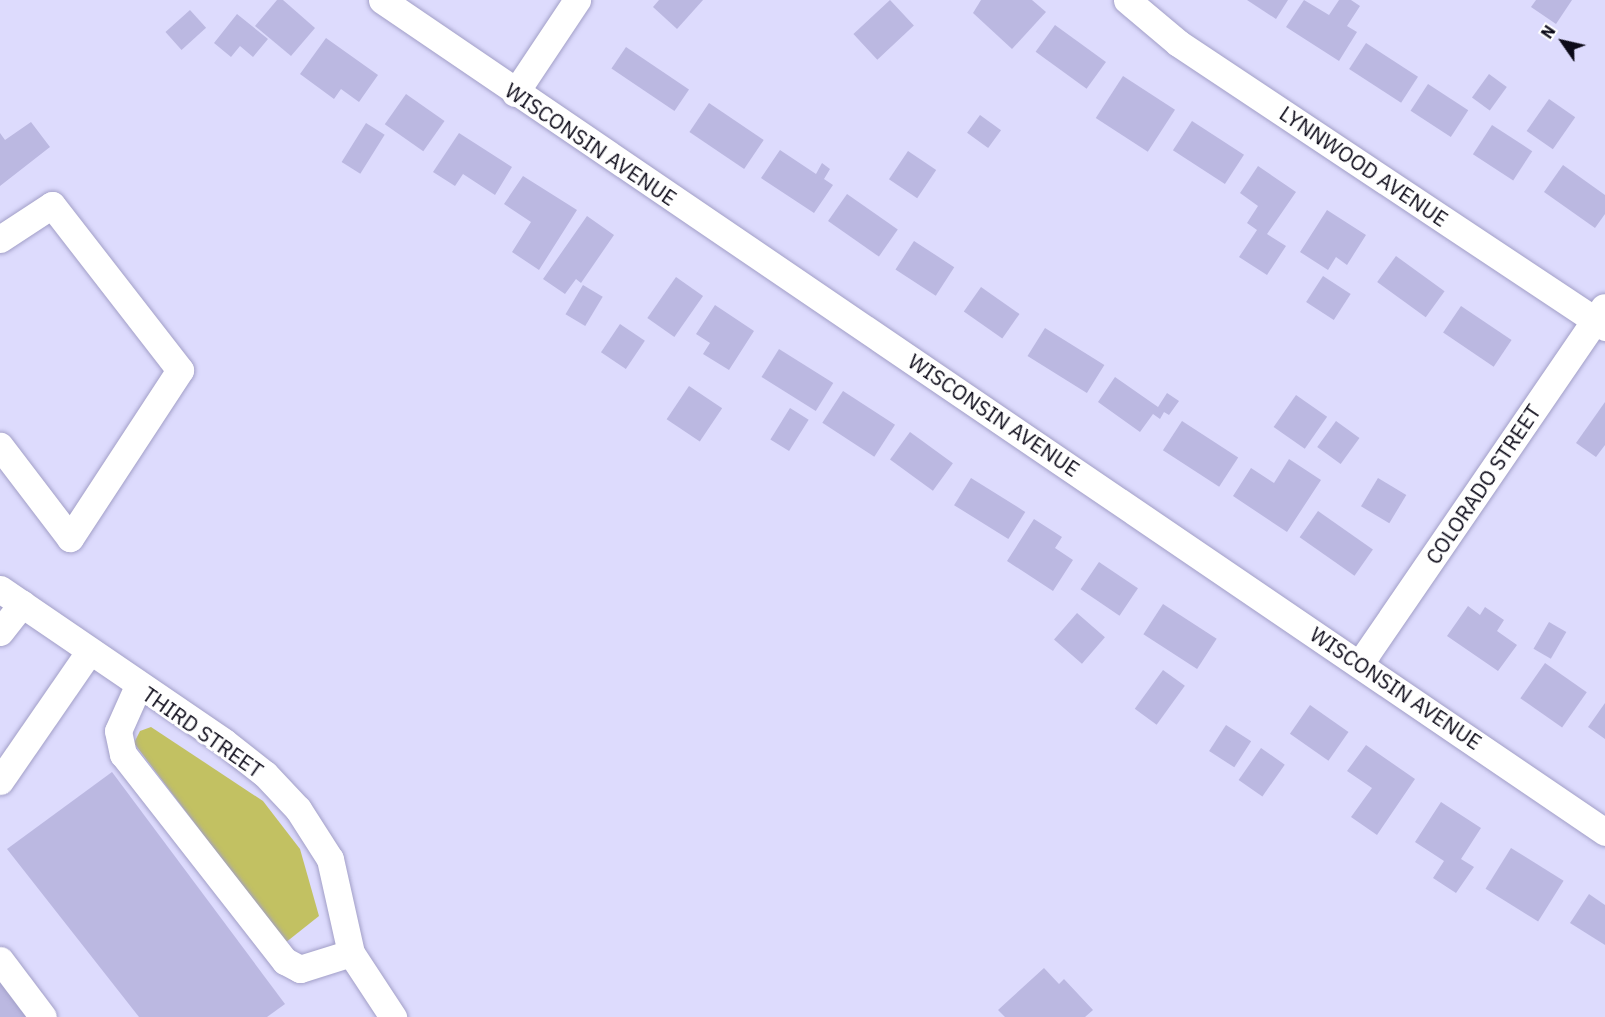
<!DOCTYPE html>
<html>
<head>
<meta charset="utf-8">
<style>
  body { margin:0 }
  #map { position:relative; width:1605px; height:1017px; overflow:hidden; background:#dddbfd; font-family:"IBM Plex Sans",sans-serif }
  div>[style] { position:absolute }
  .green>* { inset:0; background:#c2c162 }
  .building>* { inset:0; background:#bbb8e1; transform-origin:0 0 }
  .roads { filter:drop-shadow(0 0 2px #a29fc7) drop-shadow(0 0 2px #a29fc7) }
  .minor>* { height:27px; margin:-13.5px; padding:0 13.5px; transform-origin:13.5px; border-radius:13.5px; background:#fff }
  span { translate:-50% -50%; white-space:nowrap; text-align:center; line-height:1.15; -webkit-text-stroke:6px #fff; paint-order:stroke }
  .street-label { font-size:21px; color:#0c0a18 }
  .north { position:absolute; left:1533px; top:12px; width:60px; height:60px; -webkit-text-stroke:4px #fff; paint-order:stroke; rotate:304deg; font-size:16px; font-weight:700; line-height:24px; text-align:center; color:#0c0a18 }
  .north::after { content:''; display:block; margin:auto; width:21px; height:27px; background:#0c0a18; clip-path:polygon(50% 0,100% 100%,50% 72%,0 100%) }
</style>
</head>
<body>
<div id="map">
  <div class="green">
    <i style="clip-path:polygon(151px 727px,263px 801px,300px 849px,319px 916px,285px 943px,134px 743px,140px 731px)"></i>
  </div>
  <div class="building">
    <i style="clip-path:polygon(277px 0,283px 0,315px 28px,291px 56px,255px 26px)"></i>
    <i style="clip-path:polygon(659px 0,703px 0,677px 29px,653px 7px)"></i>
    <i style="left:890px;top:0;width:35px;height:50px;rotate:47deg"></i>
    <i style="clip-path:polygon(981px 0,1032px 0,1046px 12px,1012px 49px,973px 13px)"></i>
    <i style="clip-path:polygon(1247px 0,1288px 0,1276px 19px)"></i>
    <i style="clip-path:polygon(1304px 0,1329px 15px,1339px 0,1351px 0,1360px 6px,1347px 26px,1357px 32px,1339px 61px,1286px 27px)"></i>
    <i style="clip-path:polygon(1536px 0,1572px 0,1556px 24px,1531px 7px)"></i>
    <i style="left:190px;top:10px;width:24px;height:33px;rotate:48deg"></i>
    <i style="clip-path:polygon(237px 14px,268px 39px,253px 57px,240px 46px,231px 57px,214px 43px)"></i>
    <i style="left:1055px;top:25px;width:63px;height:33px;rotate:36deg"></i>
    <i style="clip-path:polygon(326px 38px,378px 75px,359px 102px,341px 89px,334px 99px,300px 74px)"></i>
    <i style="left:1366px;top:43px;width:62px;height:31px;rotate:33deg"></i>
    <i style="left:626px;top:47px;width:76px;height:26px;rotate:34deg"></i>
    <i style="left:1489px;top:74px;width:22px;height:29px;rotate:36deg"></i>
    <i style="left:1123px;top:76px;width:62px;height:50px;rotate:33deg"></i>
    <i style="left:1428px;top:84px;width:48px;height:32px;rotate:33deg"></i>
    <i style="left:406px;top:94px;width:47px;height:37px;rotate:35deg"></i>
    <i style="left:1549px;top:99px;width:32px;height:39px;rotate:35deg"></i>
    <i style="left:709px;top:103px;width:66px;height:35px;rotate:34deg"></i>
    <i style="left:980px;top:115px;width:26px;height:22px;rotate:36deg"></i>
    <i style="left:1192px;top:121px;width:62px;height:35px;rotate:33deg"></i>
    <i style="clip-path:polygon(31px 122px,50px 147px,0 186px,0 133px,5px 140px)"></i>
    <i style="left:366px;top:123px;width:22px;height:46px;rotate:32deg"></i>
    <i style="left:1492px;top:125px;width:48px;height:35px;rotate:33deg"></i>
    <i style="clip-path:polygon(459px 133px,512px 167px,495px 195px,463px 174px,455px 186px,433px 172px)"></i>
    <i style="clip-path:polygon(780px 150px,816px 174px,822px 163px,830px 169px,824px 179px,833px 185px,814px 213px,761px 178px)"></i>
    <i style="left:908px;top:151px;width:34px;height:34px;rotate:34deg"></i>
    <i style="clip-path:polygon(1563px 165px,1605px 195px,1605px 214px,1595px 228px,1544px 192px)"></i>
    <i style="clip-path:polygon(1258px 166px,1296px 192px,1267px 234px,1286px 246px,1267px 275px,1239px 257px,1257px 230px,1247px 223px,1258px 206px,1240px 193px)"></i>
    <i style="clip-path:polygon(523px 176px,577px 210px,539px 270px,512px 252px,531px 222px,504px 204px)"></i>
    <i style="left:847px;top:194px;width:62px;height:33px;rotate:35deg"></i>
    <i style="clip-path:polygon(1327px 210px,1366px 235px,1347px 265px,1336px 257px,1328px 270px,1300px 252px)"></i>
    <i style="clip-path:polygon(587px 216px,614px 235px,581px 283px,576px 279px,565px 294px,543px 279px)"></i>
    <i style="left:914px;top:241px;width:48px;height:34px;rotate:33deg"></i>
    <i style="left:1396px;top:256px;width:60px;height:32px;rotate:36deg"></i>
    <i style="left:1323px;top:276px;width:33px;height:31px;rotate:33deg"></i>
    <i style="left:676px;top:277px;width:33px;height:50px;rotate:35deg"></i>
    <i style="left:583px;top:285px;width:23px;height:34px;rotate:31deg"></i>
    <i style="left:981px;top:287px;width:47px;height:30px;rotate:35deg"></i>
    <i style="clip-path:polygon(715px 305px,754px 331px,729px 370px,703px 354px,710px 343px,696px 334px)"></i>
    <i style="left:1461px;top:306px;width:61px;height:32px;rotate:34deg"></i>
    <i style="left:620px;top:324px;width:30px;height:34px;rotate:34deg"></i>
    <i style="left:1045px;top:328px;width:70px;height:33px;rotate:32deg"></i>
    <i style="left:779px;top:349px;width:64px;height:33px;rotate:32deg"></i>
    <i style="clip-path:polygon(1115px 377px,1158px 407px,1167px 393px,1179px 401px,1169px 415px,1164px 412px,1160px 419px,1153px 414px,1140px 432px,1098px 402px)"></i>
    <i style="left:689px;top:386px;width:40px;height:40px;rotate:34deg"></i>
    <i style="left:843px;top:391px;width:62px;height:38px;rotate:33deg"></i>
    <i style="left:1296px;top:395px;width:38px;height:39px;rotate:35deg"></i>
    <i style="clip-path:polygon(1605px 402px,1605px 445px,1596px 457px,1576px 443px)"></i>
    <i style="left:790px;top:408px;width:22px;height:37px;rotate:32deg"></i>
    <i style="left:1182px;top:421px;width:67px;height:35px;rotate:33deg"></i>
    <i style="left:1336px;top:421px;width:29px;height:32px;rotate:36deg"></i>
    <i style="left:910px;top:432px;width:53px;height:34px;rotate:36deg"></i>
    <i style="clip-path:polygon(1289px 459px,1321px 480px,1287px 532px,1233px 496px,1251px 468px,1274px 483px)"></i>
    <i style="left:971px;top:478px;width:64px;height:32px;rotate:32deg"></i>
    <i style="left:1378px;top:478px;width:33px;height:33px;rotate:31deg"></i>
    <i style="left:1318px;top:511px;width:67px;height:32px;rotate:35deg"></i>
    <i style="clip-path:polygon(1034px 519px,1062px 537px,1055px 548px,1073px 560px,1053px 591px,1007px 561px)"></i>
    <i style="left:1099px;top:562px;width:47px;height:33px;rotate:34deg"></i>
    <i style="left:1163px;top:604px;width:64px;height:36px;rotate:33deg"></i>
    <i style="clip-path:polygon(1468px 606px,1480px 615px,1485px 607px,1504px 620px,1497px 631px,1517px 645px,1498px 671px,1447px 636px)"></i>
    <i style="left:1077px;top:613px;width:37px;height:35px;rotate:41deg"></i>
    <i style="left:1549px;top:622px;width:20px;height:31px;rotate:30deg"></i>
    <i style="left:1545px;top:663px;width:51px;height:43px;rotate:35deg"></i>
    <i style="left:1163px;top:670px;width:27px;height:48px;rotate:36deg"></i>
    <i style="clip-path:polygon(1605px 703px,1605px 739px,1588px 727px)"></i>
    <i style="left:1310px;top:705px;width:47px;height:35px;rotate:35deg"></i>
    <i style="left:1226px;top:725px;width:30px;height:31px;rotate:33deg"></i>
    <i style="clip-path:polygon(1366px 745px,1415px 779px,1377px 835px,1351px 817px,1372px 788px,1347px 771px)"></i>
    <i style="left:1261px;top:748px;width:29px;height:39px;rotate:35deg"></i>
    <i style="clip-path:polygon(112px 772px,285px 1004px,267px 1017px,139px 1017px,7px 849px)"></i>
    <i style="clip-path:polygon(1441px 802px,1481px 828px,1461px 859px,1474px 867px,1456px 893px,1433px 878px,1444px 861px,1415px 842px)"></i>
    <i style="left:1511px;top:848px;width:62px;height:48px;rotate:32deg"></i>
    <i style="clip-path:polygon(1589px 894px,1605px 905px,1605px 945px,1570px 923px)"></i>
    <i style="clip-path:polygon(1044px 968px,1059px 984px,1064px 979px,1093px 1010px,1085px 1017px,1005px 1017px,998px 1010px)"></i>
    <i style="clip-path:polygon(0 979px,27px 1017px,0 1017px)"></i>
  </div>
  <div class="roads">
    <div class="minor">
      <i style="left:382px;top:0;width:1479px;rotate:34.23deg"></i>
      <i style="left:1127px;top:0;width:67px;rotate:40.1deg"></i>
      <i style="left:1178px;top:43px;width:513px;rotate:33.63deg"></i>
      <i style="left:515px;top:93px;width:112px;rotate:-56.3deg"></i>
      <i style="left:0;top:239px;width:62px;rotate:-33.2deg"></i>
      <i style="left:52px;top:205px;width:209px;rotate:52.2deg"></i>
      <i style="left:180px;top:370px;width:201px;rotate:123.2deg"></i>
      <i style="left:70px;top:538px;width:116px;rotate:-127.3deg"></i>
      <i style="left:0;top:589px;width:271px;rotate:34.3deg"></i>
      <i style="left:224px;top:742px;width:52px;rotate:38deg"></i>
      <i style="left:265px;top:774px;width:48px;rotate:46.7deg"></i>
      <i style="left:298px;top:809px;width:59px;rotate:57.4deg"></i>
      <i style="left:330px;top:859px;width:96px;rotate:77.4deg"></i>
      <i style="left:351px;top:953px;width:77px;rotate:56.7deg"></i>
      <i style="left:0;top:632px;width:36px;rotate:-52deg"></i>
      <i style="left:1361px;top:662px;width:430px;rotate:-55.6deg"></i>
      <i style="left:138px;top:686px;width:49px;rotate:114deg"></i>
      <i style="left:118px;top:731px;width:24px;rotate:78deg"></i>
      <i style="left:123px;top:754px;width:263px;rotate:52deg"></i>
      <i style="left:285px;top:961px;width:17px;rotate:28deg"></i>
      <i style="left:300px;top:969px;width:53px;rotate:-17.4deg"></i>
      <i style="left:0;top:781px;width:157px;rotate:-55.4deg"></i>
      <i style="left:0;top:960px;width:71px;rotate:53deg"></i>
    </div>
  </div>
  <div class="street-label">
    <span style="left:591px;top:144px;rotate:34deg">WISCONSIN AVENUE</span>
    <span style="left:1364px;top:166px;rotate:34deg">LYNNWOOD AVENUE</span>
    <span style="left:994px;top:415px;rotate:34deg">WISCONSIN AVENUE</span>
    <span style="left:1483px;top:484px;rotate:-56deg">COLORADO STREET</span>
    <span style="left:1396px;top:688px;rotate:34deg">WISCONSIN AVENUE</span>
    <span style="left:203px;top:732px;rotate:35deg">THIRD STREET</span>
  </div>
  <div class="north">N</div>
</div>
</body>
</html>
